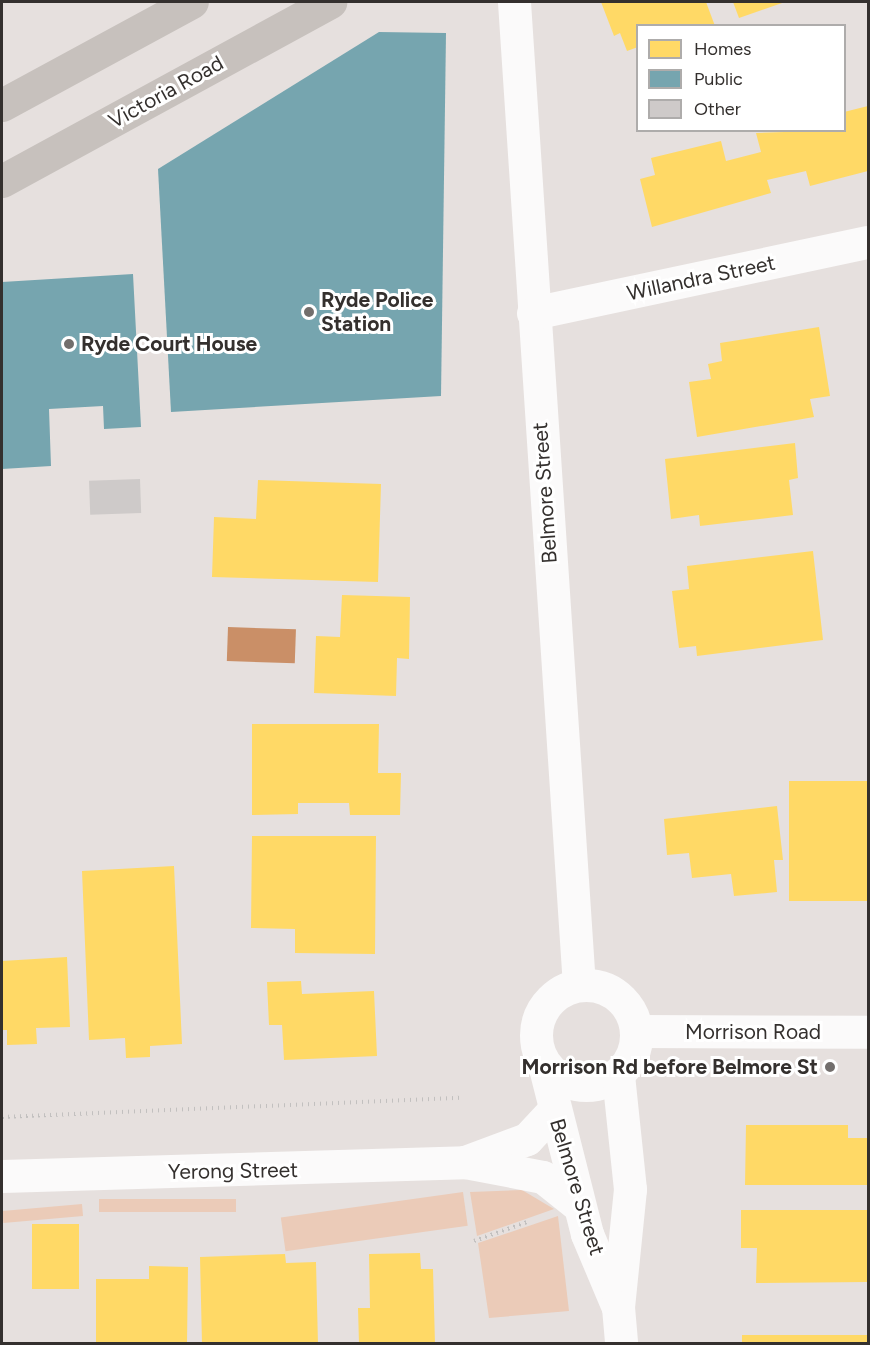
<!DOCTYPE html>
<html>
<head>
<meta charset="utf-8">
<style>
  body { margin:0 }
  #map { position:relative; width:870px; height:1345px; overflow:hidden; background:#e6e0de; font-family:Figtree,sans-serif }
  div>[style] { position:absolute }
  .green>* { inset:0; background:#ebcbb8; transform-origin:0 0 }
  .water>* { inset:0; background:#ca8f67; transform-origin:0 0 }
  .homes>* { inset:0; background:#ffd966; transform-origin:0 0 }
  .public>* { inset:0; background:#76a5af }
  .building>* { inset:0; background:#cecac9; transform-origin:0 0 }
  .path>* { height:4px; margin-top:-2px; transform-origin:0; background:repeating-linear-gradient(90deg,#c2c0bf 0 1.5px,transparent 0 6px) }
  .street>* { height:33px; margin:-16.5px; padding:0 16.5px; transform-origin:16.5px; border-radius:16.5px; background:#fbfafa }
  .secondary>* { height:33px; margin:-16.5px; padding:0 16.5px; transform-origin:16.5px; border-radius:16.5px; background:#fbfafa }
  .secondary>.ring { margin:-16.5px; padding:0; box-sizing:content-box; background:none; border:33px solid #fbfafa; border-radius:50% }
  .highway>* { height:33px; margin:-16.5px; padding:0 16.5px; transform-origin:16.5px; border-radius:16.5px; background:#c7c1bd }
  .dots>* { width:16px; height:16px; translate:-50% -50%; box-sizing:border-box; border:3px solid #fff; border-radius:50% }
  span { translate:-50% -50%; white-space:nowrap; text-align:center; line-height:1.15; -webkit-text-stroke:6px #fff; paint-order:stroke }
  .street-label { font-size:21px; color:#34302e }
  .poi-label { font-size:21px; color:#34302e; font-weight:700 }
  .left { translate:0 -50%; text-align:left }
  .right { translate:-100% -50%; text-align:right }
  .frame { position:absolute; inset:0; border:3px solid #34302e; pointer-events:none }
  .legend { position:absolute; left:636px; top:24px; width:210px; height:108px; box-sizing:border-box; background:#fff; border:2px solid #aeacab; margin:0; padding:8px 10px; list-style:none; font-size:18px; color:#34302e }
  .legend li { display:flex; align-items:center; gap:12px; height:30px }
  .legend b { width:30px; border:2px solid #aeacab }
</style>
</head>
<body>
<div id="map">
  <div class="green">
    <i style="clip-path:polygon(522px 1190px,554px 1209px,477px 1236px,470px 1192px)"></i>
    <i style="left:463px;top:1192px;width:34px;height:184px;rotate:82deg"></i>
    <i style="left:236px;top:1199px;width:13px;height:137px;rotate:90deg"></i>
    <i style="left:82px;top:1204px;width:12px;height:80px;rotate:85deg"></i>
    <i style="clip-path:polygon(558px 1216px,569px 1311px,489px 1318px,478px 1243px)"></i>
  </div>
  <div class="water">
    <i style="left:228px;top:627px;width:68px;height:34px;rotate:2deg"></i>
  </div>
  <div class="homes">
    <i style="clip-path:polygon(601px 2px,706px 2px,715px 26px,638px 26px,638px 47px,627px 51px,620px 33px,614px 36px)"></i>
    <i style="clip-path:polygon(733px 2px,785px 2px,739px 18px)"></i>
    <i style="clip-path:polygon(868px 106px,868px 171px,810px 186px,806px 171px,767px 180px,771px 193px,652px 227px,640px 179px,655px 175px,651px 158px,721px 141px,726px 161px,761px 152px,756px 133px,844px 130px,844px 112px)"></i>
    <i style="clip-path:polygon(819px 327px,830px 396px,810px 399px,814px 417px,697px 437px,689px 382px,711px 379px,708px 364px,722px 361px,720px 343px)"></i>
    <i style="clip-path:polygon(795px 443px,798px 478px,789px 480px,793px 515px,700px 526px,699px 515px,671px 519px,665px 459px)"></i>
    <i style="clip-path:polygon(258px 480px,381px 484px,378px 582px,212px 577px,214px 517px,256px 519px)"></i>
    <i style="clip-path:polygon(813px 551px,823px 640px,697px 656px,696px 646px,679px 648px,672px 591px,689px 589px,687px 566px)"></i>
    <i style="clip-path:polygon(342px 595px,410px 597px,409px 659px,397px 658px,396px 696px,314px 693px,316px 636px,340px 637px)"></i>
    <i style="clip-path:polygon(252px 724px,379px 724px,378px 773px,401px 773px,400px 815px,350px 815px,349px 803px,298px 803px,298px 814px,252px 815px)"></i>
    <i style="left:868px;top:781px;width:120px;height:79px;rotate:90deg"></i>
    <i style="clip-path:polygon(777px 806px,783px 860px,774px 860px,777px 892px,734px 896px,731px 874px,692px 878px,689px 853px,667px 855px,664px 819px)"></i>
    <i style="clip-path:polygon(252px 836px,376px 836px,375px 954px,295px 953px,295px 929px,251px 928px)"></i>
    <i style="clip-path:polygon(174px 866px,182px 1044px,150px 1046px,150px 1057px,126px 1058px,125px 1038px,89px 1040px,82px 871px)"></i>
    <i style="clip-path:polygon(67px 957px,70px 1027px,36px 1028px,37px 1044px,7px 1045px,7px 1030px,2px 1030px,2px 961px)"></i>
    <i style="clip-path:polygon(301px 981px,302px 994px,374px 991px,377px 1056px,284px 1060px,282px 1025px,269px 1025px,267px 982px)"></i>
    <i style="clip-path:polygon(746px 1125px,848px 1125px,848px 1138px,868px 1138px,868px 1185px,745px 1185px)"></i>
    <i style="clip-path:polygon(741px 1210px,868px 1210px,868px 1282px,756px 1283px,757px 1248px,741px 1248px)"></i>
    <i style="left:32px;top:1224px;width:47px;height:65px"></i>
    <i style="clip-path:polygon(420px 1253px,421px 1269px,433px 1269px,435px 1344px,359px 1344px,358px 1308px,370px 1308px,369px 1254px)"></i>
    <i style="clip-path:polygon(285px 1254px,286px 1263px,316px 1262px,318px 1344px,202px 1344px,200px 1257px)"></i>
    <i style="clip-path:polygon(149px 1266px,188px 1267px,187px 1344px,96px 1344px,96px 1279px,149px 1279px)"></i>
    <i style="left:742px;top:1335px;width:126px;height:9px"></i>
  </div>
  <div class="public">
    <i style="clip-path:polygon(379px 32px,446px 33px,441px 396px,171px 412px,158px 169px)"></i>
    <i style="clip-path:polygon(133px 274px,141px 427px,104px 429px,103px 406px,49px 409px,51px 466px,2px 469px,2px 282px)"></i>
  </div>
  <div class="building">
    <i style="left:140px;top:479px;width:34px;height:51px;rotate:88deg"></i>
  </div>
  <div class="path">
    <i style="left:2px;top:1117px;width:459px;rotate:-2.4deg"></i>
    <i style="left:474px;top:1241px;width:59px;rotate:-19.7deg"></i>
  </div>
  <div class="street">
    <i style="left:514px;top:2px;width:985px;rotate:86.22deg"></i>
    <i style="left:533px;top:313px;width:342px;rotate:-12deg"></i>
    <i style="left:465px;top:1162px;width:66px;rotate:-20.4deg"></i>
    <i style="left:527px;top:1139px;width:40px;rotate:-47deg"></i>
    <i style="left:2px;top:1176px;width:463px;rotate:-1.7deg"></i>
    <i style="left:465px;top:1162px;width:79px;rotate:10.9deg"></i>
    <i style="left:543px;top:1177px;width:45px;rotate:38.7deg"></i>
  </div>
  <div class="secondary">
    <i class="ring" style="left:536px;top:985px;width:67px;height:67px"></i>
    <i style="left:637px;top:1031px;width:231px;rotate:0.2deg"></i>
    <i style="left:544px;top:1064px;width:175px;rotate:75.8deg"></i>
    <i style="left:587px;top:1234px;width:75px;rotate:67.2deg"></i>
    <i style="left:618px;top:1075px;width:115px;rotate:84deg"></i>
    <i style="left:630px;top:1189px;width:119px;rotate:95.8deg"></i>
    <i style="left:618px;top:1307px;width:37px;rotate:85deg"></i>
  </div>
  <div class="highway">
    <i style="left:2px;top:105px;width:216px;rotate:-28.5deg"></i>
    <i style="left:2px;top:181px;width:374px;rotate:-28.6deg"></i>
  </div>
  <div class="dots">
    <i style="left:309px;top:312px;background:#726e6c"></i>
    <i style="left:69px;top:344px;background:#726e6c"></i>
    <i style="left:830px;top:1067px;background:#726e6c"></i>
  </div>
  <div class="street-label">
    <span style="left:166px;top:92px;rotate:-29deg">Victoria Road</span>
    <span style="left:701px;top:278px;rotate:-12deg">Willandra Street</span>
    <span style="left:545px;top:493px;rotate:-94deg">Belmore Street</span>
    <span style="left:753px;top:1032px">Morrison Road</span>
    <span style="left:233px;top:1171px;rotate:-1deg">Yerong Street</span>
    <span style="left:577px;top:1187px;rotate:73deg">Belmore Street</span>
  </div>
  <div class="poi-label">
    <span class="left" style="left:321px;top:312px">Ryde Police<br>Station</span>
    <span class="left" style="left:81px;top:344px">Ryde Court House</span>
    <span class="right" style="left:818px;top:1067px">Morrison Rd before Belmore St</span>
  </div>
  <div class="frame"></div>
  <ul class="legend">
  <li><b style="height:16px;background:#ffd966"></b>Homes</li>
  <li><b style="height:16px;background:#76a5af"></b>Public</li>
  <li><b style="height:16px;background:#cecac9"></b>Other</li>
  </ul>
</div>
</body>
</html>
